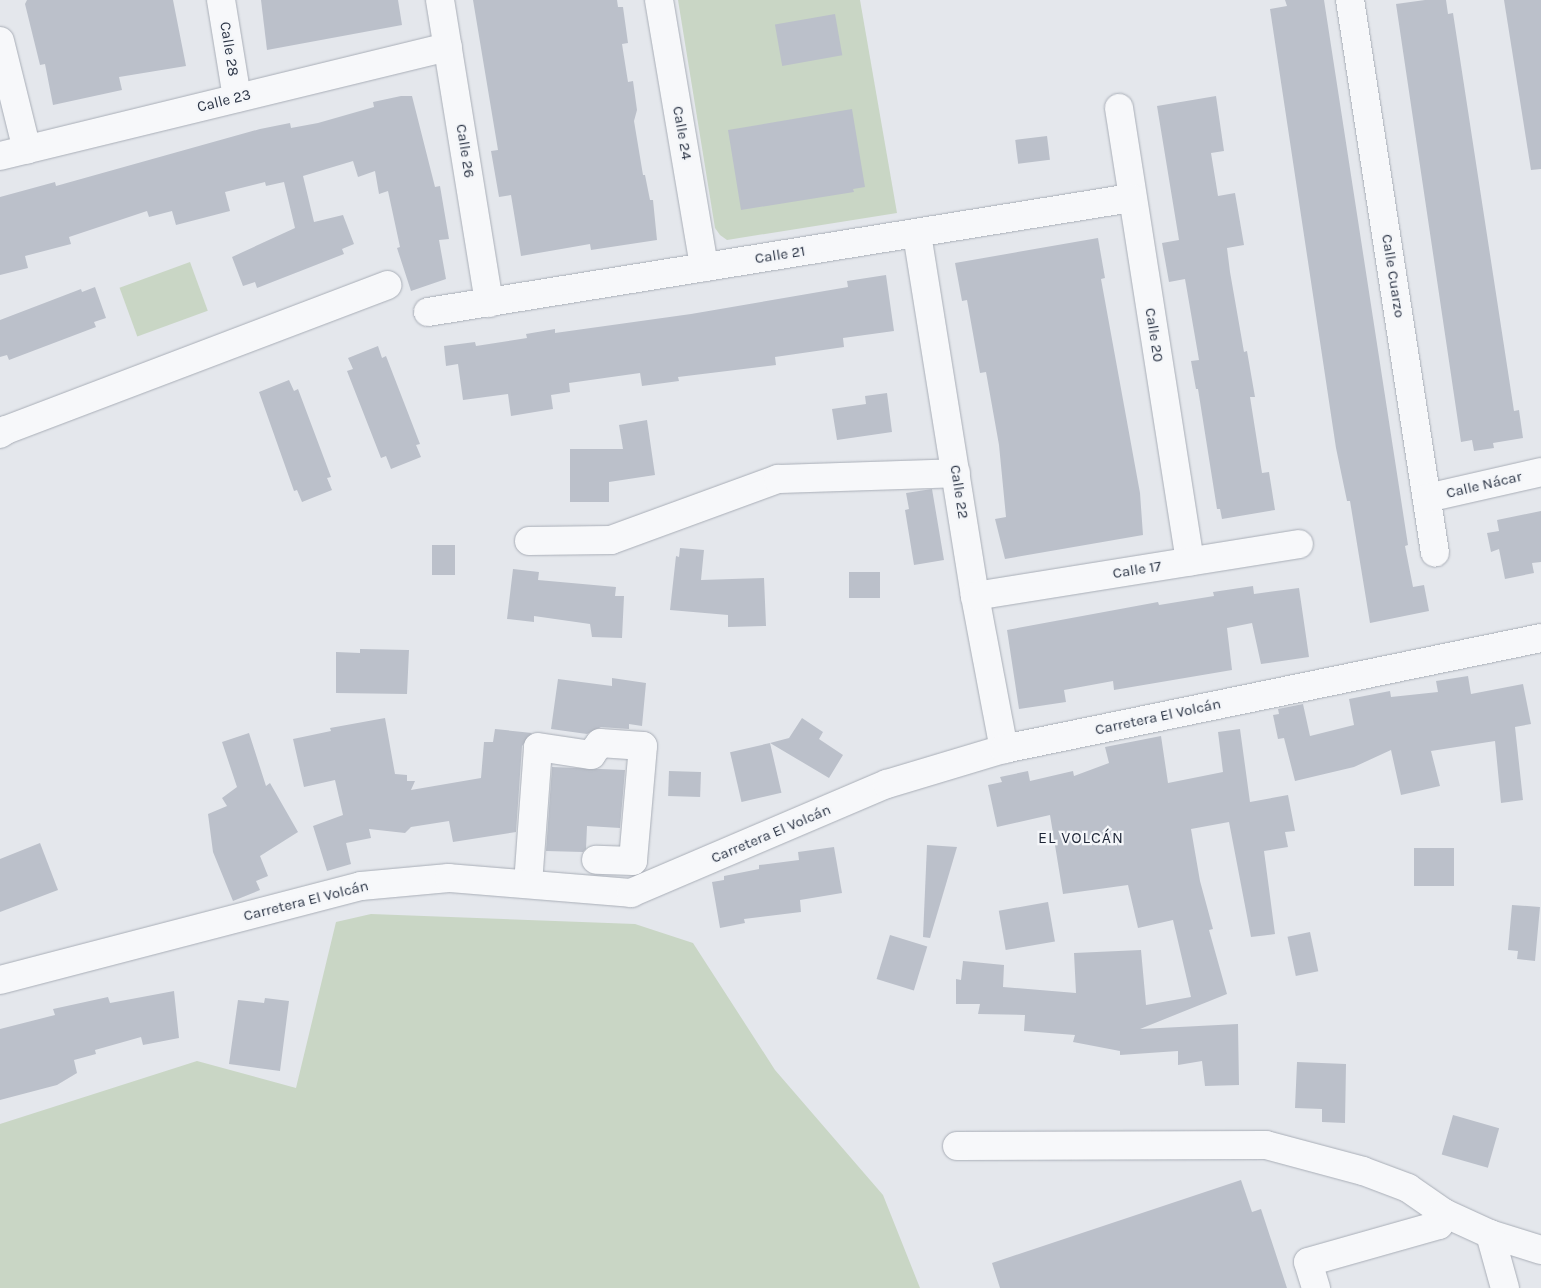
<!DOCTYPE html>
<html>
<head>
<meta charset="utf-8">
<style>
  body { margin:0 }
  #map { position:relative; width:1541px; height:1288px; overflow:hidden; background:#e4e7ec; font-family:Karla,sans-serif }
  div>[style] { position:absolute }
  .green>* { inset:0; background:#c9d6c5; transform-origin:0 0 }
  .building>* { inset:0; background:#bbc0ca; transform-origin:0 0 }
  .roads { filter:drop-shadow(0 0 1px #a9aeb7) drop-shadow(0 0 1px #a9aeb7) }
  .minor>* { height:28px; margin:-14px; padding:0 14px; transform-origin:14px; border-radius:14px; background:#f7f8fa }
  span { translate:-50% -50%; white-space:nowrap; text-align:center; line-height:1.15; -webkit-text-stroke:4.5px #f4f6f9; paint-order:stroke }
  .street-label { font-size:15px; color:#2b3445 }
  .neighbourhood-label { font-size:16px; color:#1d2536; letter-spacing:1px }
</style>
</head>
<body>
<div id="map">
  <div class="green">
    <i style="clip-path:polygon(678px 0,860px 0,897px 213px,727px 240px,720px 235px,715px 228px)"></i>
    <i style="left:190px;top:262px;width:52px;height:75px;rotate:70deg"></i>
    <i style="clip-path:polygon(371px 914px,635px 924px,693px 943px,775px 1070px,883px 1195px,920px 1288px,0 1288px,0 1124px,197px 1061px,296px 1088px,336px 922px)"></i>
  </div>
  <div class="building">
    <i style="clip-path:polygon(27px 0,173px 0,186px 66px,119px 77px,122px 90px,53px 105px,45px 64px,40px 65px,25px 4px)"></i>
    <i style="clip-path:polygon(261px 0,398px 0,402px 25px,267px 50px)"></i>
    <i style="clip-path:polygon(473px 0,617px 0,618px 7px,623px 7px,628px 43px,622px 44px,628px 82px,633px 81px,637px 110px,634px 121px,643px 175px,645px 175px,650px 200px,653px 200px,657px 240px,591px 250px,590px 244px,521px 256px,511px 195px,499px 197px,491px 151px,498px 150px)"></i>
    <i style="clip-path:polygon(1285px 0,1324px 0,1408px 545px,1405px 546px,1413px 587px,1424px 585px,1429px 611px,1370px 623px,1350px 501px,1347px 501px,1336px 448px,1270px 9px,1287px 6px)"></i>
    <i style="clip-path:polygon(1425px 0,1446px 0,1448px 14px,1453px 13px,1514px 411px,1519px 410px,1523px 438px,1493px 443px,1494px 448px,1474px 451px,1472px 440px,1461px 442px,1396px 4px)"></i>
    <i style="clip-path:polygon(1504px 0,1541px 0,1541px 169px,1531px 170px)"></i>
    <i style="left:835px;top:14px;width:42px;height:61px;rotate:80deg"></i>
    <i style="clip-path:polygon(401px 96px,412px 96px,435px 187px,440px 186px,449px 239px,439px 240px,446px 279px,411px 291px,397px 248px,400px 247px,388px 191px,379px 194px,375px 171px,358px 177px,353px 161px,303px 176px,314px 222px,343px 215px,354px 244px,342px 249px,344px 254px,257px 288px,255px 282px,243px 286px,232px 257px,295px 228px,284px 182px,266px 186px,265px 182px,225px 192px,230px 211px,176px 225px,172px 211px,149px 217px,147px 211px,69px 237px,71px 244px,25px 256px,28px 268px,0 275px,0 197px,55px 182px,56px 186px,260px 129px,290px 123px,291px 128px,318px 123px,374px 107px,373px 102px)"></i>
    <i style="clip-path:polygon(1216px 96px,1224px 151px,1211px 153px,1218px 196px,1235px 193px,1244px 245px,1227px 248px,1230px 272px,1244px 352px,1247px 351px,1255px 397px,1250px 397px,1262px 473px,1269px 472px,1275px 510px,1222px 519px,1220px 509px,1217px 509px,1198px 389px,1196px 389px,1191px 361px,1199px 360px,1185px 279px,1169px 282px,1162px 243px,1179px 240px,1157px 106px)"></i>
    <i style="clip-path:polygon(852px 109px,865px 187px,853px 189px,854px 192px,741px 210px,728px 130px)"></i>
    <i style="left:1047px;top:136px;width:24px;height:32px;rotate:83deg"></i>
    <i style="clip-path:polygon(1098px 238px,1105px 278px,1101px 279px,1140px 493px,1143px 535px,1005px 559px,995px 519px,1006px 517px,999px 445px,986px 372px,980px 373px,967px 300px,962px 301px,955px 263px)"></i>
    <i style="clip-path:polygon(886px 275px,894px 331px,843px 338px,844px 347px,775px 357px,776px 365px,678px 377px,679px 381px,642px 386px,640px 373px,569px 383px,570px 392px,551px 395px,553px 409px,511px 416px,508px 394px,463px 400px,458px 364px,446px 366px,444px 346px,475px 342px,476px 346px,527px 338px,526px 334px,555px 329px,555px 333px,691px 314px,848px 287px,847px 281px)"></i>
    <i style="clip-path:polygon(95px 287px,106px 318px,94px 322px,96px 327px,9px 360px,7px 355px,0 357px,0 320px,81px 289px,82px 292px)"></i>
    <i style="clip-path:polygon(378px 346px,382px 358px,386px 356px,420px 444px,416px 445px,421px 457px,391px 469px,386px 456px,381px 458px,347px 371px,353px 369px,348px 358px)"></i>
    <i style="clip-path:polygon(289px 380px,294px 391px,298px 389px,331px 477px,327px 478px,332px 490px,302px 502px,297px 490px,294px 491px,259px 392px)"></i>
    <i style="clip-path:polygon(887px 393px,892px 432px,837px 440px,832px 409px,866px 404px,865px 396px)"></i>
    <i style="clip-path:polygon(647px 420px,655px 475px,609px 482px,609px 502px,570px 502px,570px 449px,623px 449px,619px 425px)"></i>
    <i style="clip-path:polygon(932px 489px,944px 560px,914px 565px,905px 510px,909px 509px,906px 493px)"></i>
    <i style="clip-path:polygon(1541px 511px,1541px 562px,1532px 563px,1534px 573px,1505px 579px,1499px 549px,1491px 552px,1487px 533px,1499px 531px,1497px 520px)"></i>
    <i style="left:432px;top:545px;width:23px;height:30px"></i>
    <i style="clip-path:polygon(680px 548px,704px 550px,701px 580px,764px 578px,766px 626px,728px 627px,728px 615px,670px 610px,676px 556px,679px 557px)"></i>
    <i style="clip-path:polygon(513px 569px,539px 572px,538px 580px,616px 587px,615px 596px,624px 596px,622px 638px,592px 637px,590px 624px,534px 616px,534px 622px,507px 619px)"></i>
    <i style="left:849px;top:572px;width:31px;height:26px"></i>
    <i style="clip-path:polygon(1253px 586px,1254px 594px,1299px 588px,1309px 657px,1261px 664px,1252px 623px,1227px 628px,1232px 670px,1114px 690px,1113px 681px,1064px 690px,1066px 702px,1019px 709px,1007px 630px,1158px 602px,1159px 605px,1214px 596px,1213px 592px)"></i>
    <i style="clip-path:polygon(360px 649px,409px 650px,407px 694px,336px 693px,336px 652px,360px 653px)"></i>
    <i style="clip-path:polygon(1468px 676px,1471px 694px,1523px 684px,1531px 724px,1515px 727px,1523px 800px,1501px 803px,1495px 741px,1431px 751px,1440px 786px,1401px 795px,1391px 750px,1354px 767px,1295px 781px,1284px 738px,1278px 739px,1273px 715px,1279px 714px,1278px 709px,1303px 704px,1310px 736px,1354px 725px,1349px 699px,1390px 691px,1391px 697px,1438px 692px,1436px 681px)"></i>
    <i style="clip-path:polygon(612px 678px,646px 683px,642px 726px,629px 724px,629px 729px,601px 727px,587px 734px,551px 729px,558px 679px,612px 686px)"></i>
    <i style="clip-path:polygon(385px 718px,395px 774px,407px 775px,407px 781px,415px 781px,411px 790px,481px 778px,484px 742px,493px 742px,495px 729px,532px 733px,522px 746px,516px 832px,453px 842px,449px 821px,411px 827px,405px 833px,369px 829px,371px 838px,346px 843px,351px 864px,327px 871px,313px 826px,343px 815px,335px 780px,304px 787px,293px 739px,331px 731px,330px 728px)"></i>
    <i style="clip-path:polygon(802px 718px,823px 732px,819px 739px,843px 755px,829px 778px,770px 743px,789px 738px)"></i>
    <i style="clip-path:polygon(1240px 729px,1250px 802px,1288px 795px,1295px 831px,1285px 832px,1288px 847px,1264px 851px,1275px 934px,1251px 937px,1229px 822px,1191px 829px,1200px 881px,1213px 929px,1209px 930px,1227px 994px,1140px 1029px,1238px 1024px,1239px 1085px,1205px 1086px,1202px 1061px,1178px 1065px,1178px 1051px,1120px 1055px,1120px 1051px,1073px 1042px,1075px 1035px,1024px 1031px,1025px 1015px,978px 1014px,980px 1004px,956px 1004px,956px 979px,961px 980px,963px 961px,1004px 965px,1003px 987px,1076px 993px,1074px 953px,1141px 950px,1146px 1005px,1191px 997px,1173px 920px,1138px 928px,1128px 885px,1063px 894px,1050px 815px,997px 827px,988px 785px,1002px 782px,1000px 777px,1028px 771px,1030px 781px,1073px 771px,1074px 776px,1109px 763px,1105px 747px,1161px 736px,1168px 783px,1223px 772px,1218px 732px)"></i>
    <i style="clip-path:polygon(249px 733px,266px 786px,270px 783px,298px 832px,260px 856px,268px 876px,256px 881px,260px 890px,233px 901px,213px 852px,208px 814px,227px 806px,222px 798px,237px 787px,222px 742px)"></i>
    <i style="left:770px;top:743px;width:51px;height:41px;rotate:77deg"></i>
    <i style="clip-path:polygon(552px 767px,625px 770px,620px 828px,587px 826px,586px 849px,583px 852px,546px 851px)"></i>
    <i style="left:669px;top:771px;width:32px;height:25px;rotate:2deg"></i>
    <i style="clip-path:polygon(40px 843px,58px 890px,0 912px,0 859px)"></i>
    <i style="clip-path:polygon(927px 845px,957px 847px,930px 938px,923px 937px)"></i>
    <i style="clip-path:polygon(834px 847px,842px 893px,800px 900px,801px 912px,744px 919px,745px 923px,720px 928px,712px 882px,724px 880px,724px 876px,759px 869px,759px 865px,799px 860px,798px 852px)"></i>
    <i style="left:1414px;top:848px;width:40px;height:38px"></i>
    <i style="left:1048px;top:902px;width:40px;height:50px;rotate:80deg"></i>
    <i style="clip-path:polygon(1512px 905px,1540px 907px,1535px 961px,1517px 959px,1518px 951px,1508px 950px)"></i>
    <i style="left:1310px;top:932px;width:40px;height:23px;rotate:78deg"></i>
    <i style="left:890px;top:935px;width:39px;height:46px;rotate:17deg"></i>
    <i style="clip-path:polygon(174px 991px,179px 1038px,143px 1045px,141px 1037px,95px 1050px,96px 1054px,74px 1060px,77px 1073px,57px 1085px,0 1100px,0 1029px,55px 1015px,53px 1009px,108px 997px,110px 1003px)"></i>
    <i style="clip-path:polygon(265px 998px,289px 1001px,280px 1071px,229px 1064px,238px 1000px,264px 1003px)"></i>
    <i style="clip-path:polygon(1297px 1062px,1346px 1064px,1345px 1123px,1322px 1122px,1322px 1109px,1295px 1108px)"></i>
    <i style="left:1453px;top:1115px;width:48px;height:41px;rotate:16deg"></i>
    <i style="clip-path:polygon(1241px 1180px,1252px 1212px,1261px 1209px,1287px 1288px,1000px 1288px,992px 1263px)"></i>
  </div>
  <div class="roads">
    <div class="minor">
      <i style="left:221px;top:0;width:99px;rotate:80.7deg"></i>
      <i style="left:440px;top:0;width:307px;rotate:80.8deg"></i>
      <i style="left:659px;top:0;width:271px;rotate:80.4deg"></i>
      <i style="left:1350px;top:0;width:559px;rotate:81.26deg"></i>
      <i style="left:0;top:41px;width:112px;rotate:76.1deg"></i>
      <i style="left:1119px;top:108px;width:459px;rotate:81.1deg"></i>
      <i style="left:0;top:156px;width:461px;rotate:-13.7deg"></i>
      <i style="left:917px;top:234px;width:367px;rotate:80.9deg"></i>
      <i style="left:975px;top:596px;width:156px;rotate:79.3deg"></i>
      <i style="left:428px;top:312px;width:712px;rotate:-9.21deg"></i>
      <i style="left:0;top:434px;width:7px;rotate:-34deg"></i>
      <i style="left:6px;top:430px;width:408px;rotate:-20.8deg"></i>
      <i style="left:1427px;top:498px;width:117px;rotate:-12.8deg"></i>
      <i style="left:529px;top:541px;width:82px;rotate:-0.7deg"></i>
      <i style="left:611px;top:540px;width:178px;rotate:-20.1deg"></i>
      <i style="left:778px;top:479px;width:178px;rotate:-1.9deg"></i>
      <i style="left:975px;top:596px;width:328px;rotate:-9.1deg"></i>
      <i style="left:528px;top:884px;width:137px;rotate:-85.8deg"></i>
      <i style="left:538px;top:747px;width:54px;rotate:8.6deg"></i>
      <i style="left:591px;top:755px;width:15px;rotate:-53deg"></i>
      <i style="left:600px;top:743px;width:43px;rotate:4deg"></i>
      <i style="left:643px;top:746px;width:115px;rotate:95deg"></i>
      <i style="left:633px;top:861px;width:37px;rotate:-178deg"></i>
      <i style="left:0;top:980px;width:373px;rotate:-14.6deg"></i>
      <i style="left:361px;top:886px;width:88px;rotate:-5.2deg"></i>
      <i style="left:449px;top:878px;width:183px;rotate:4.7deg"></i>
      <i style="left:631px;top:893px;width:278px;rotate:-23.1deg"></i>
      <i style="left:887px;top:784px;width:122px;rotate:-16.7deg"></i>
      <i style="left:1004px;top:749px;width:548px;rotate:-11.68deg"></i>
      <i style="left:957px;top:1146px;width:309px;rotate:-0.2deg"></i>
      <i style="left:1266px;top:1145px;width:100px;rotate:15deg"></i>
      <i style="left:1363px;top:1171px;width:48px;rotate:20.7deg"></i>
      <i style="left:1408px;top:1188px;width:44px;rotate:34.8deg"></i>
      <i style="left:1490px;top:1234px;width:53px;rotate:17.4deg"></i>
      <i style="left:1316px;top:1288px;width:27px;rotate:-107deg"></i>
      <i style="left:1308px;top:1262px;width:136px;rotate:-15.8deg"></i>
      <i style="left:1439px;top:1225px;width:13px;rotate:-67deg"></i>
      <i style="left:1444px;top:1213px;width:51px;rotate:24.5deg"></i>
      <i style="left:1490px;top:1234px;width:56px;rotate:74.5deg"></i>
    </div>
  </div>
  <div class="street-label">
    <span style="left:229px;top:49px;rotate:81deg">Calle 28</span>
    <span style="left:224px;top:101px;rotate:-14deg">Calle 23</span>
    <span style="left:682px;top:133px;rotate:80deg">Calle 24</span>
    <span style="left:465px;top:151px;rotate:81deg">Calle 26</span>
    <span style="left:780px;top:255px;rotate:-9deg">Calle 21</span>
    <span style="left:1393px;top:276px;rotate:81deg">Calle Cuarzo</span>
    <span style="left:1154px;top:335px;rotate:81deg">Calle 20</span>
    <span style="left:1484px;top:485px;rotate:-13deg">Calle Nácar</span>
    <span style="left:959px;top:492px;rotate:81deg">Calle 22</span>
    <span style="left:1137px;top:570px;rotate:-9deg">Calle 17</span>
    <span style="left:1158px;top:717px;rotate:-12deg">Carretera El Volcán</span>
    <span style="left:771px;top:834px;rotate:-23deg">Carretera El Volcán</span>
    <span style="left:306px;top:901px;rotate:-14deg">Carretera El Volcán</span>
  </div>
  <div class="neighbourhood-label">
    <span style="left:1081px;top:838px">EL VOLCÁN</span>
  </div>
</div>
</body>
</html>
